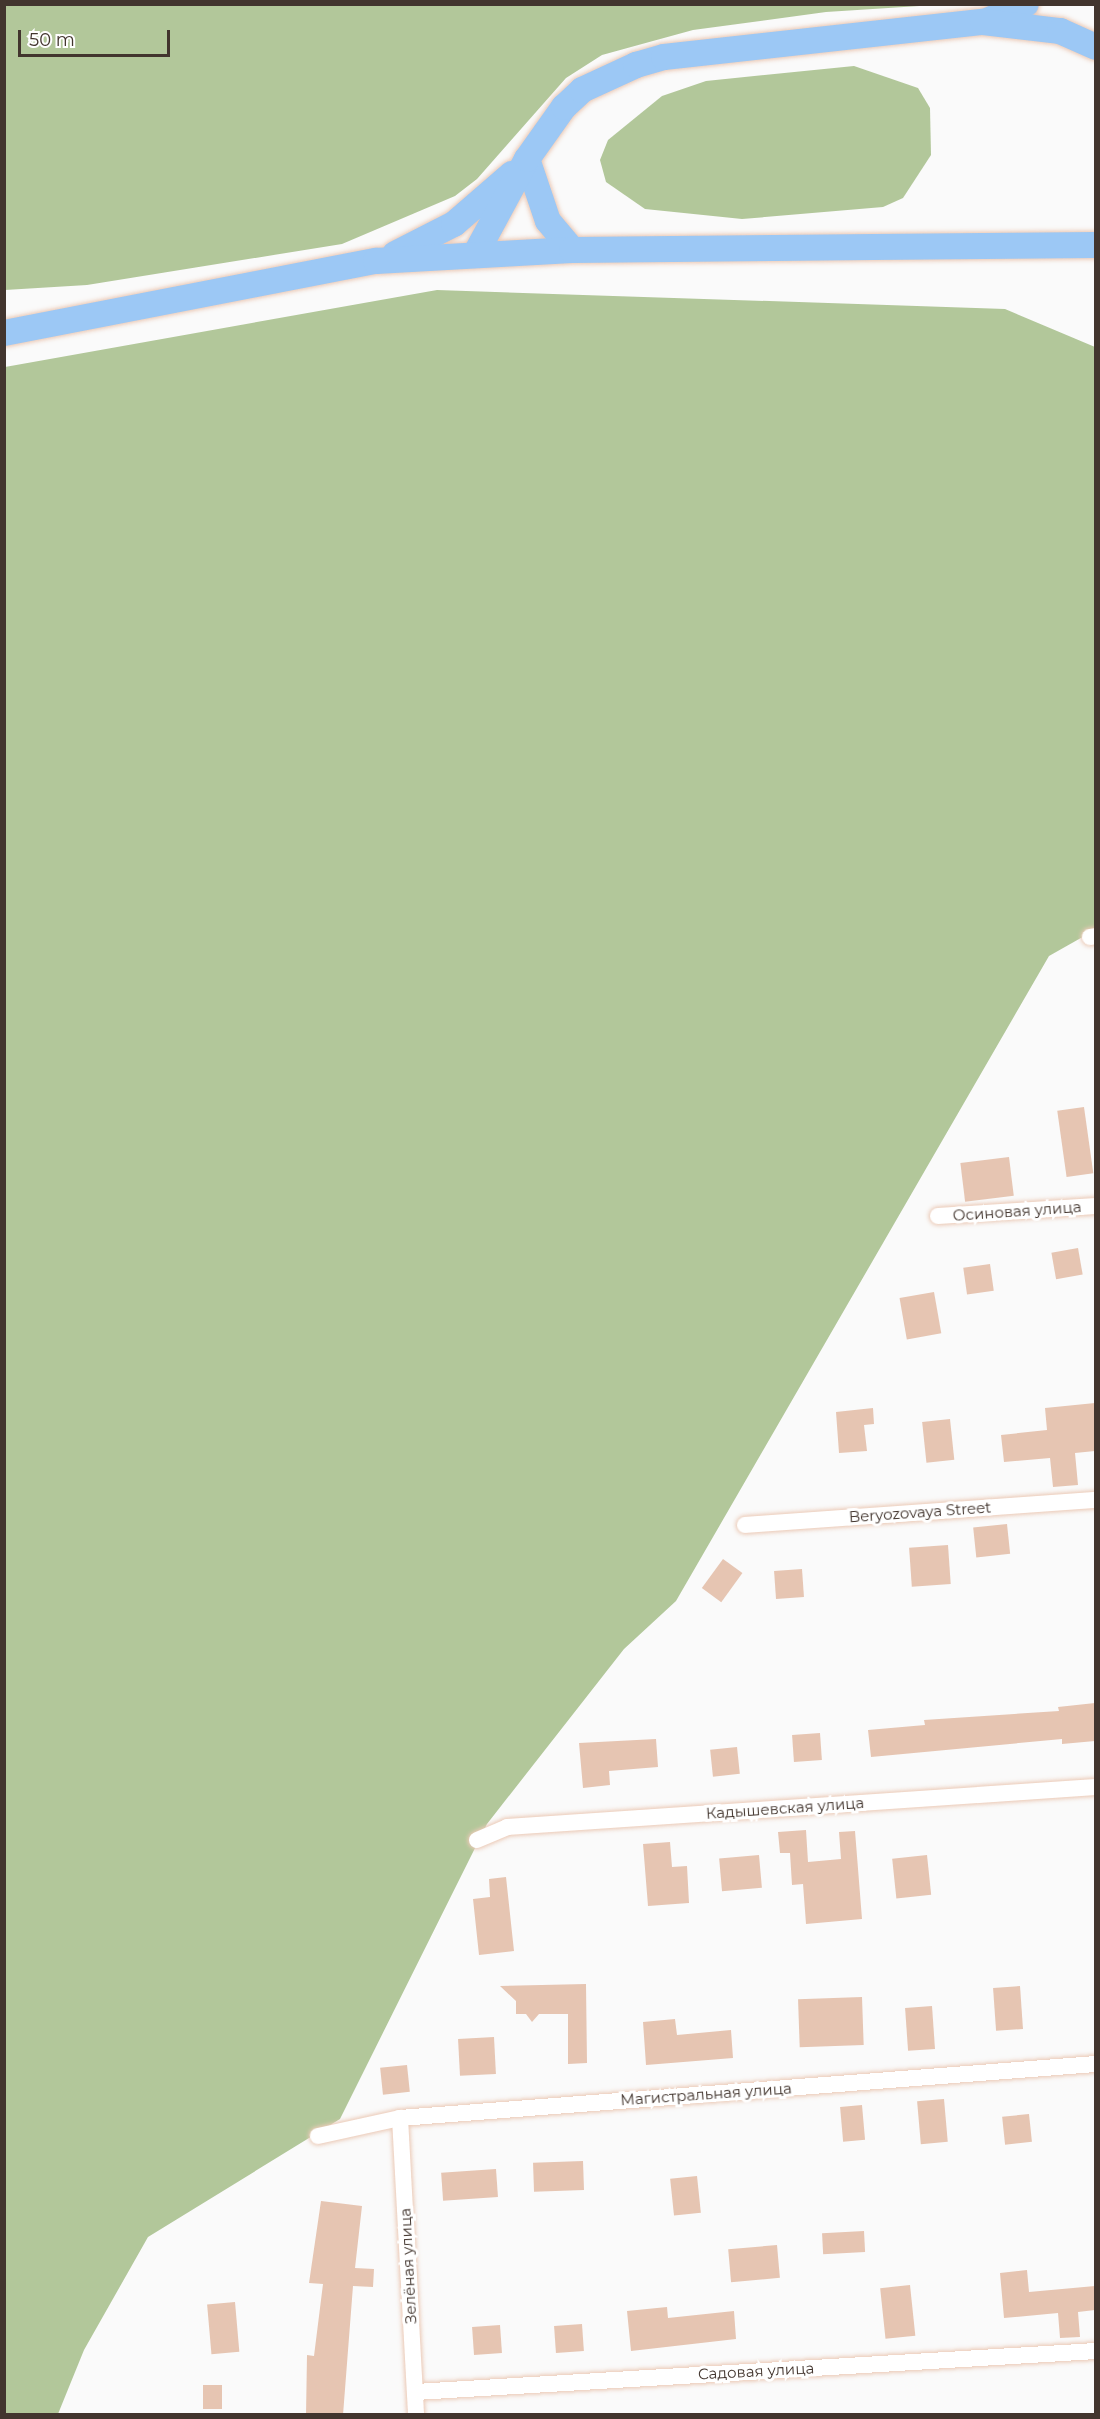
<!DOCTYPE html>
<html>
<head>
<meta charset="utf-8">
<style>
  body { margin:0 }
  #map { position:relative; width:1100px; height:2419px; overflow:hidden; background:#fafafa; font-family:Montserrat,sans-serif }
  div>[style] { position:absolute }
  .forest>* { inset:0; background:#b2c79a }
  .building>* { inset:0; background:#e6c5b2; transform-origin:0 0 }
  .roads { filter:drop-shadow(0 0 2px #ebcab7) drop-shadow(0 0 2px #ebcab7) }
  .minor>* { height:16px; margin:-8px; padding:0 8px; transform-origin:8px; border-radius:8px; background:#fff }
  .primary>* { height:26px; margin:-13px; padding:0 13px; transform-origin:13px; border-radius:13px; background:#9cc8f5 }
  span { translate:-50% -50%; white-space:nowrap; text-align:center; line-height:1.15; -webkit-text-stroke:6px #fff; paint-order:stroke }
  .street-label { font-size:15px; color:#42352e }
  .frame { position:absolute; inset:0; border:6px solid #42352e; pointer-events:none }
  .scale { position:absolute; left:18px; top:30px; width:152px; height:27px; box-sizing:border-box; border:3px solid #42352e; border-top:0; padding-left:8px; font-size:18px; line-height:21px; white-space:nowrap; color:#42352e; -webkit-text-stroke:4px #fff; paint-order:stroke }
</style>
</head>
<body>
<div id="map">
  <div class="forest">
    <i style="clip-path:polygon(5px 4px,935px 4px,935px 5px,826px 12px,693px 30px,602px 55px,566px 78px,477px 179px,455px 196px,342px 244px,87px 285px,5px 290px)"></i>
    <i style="clip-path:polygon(854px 66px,918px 88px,930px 108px,931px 155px,903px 198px,883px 207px,742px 219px,645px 209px,606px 182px,600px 160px,608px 140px,662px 96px,706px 81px)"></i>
    <i style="clip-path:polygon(437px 290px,1005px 309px,1095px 347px,1095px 930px,1049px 956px,676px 1601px,624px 1649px,487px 1824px,340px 2119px,148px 2237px,84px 2350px,58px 2414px,5px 2414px,5px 367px)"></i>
  </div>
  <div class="building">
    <i style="left:1084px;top:1107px;width:67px;height:27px;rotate:82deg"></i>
    <i style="left:1009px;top:1157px;width:39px;height:49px;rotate:83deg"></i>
    <i style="left:1078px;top:1248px;width:27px;height:27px;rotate:80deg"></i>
    <i style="left:990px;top:1264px;width:27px;height:27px;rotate:82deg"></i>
    <i style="left:934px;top:1292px;width:42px;height:35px;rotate:80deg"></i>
    <i style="clip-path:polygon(1095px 1403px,1095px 1451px,1075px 1453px,1078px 1485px,1053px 1487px,1050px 1458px,1004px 1462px,1001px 1435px,1047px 1430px,1045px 1408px)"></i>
    <i style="clip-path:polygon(873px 1408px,874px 1424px,864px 1425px,867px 1451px,839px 1453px,836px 1412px)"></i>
    <i style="left:950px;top:1419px;width:41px;height:28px;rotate:84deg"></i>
    <i style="left:1007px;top:1524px;width:30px;height:34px;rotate:84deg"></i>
    <i style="left:948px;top:1545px;width:39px;height:39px;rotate:86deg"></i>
    <i style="left:723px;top:1559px;width:24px;height:36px;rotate:36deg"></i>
    <i style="left:802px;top:1569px;width:28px;height:28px;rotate:86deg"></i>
    <i style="clip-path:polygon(1095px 1703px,1095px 1741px,1062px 1744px,1062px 1739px,871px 1757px,868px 1730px,925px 1725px,924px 1720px,1059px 1711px,1058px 1707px)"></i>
    <i style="left:820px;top:1733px;width:27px;height:28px;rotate:86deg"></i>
    <i style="clip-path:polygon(656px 1739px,658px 1767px,609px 1771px,610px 1785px,583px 1788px,579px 1743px)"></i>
    <i style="left:737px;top:1747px;width:27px;height:27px;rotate:84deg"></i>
    <i style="clip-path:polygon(806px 1830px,808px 1862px,841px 1859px,839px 1832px,855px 1831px,862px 1919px,806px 1924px,803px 1884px,792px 1885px,790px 1853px,780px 1853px,778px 1832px)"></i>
    <i style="clip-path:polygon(670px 1842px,672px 1867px,687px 1866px,689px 1903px,648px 1906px,643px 1844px)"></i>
    <i style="left:759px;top:1855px;width:33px;height:40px;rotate:85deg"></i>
    <i style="left:927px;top:1855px;width:40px;height:35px;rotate:84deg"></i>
    <i style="clip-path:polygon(506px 1877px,514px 1951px,479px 1955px,473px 1899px,490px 1897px,489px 1879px)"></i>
    <i style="clip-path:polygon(586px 1984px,587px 2063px,568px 2064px,568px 2014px,539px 2014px,532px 2022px,526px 2014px,516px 2014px,516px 2001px,500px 1986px)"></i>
    <i style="left:1020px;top:1986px;width:43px;height:27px;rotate:86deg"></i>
    <i style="left:862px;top:1997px;width:48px;height:64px;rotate:88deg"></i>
    <i style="left:932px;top:2006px;width:43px;height:27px;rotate:86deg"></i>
    <i style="clip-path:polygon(675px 2019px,677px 2035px,731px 2030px,733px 2058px,646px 2065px,643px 2022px)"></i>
    <i style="left:494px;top:2037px;width:37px;height:36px;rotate:87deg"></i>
    <i style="left:407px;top:2065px;width:27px;height:27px;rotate:84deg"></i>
    <i style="left:944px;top:2099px;width:43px;height:27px;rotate:85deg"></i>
    <i style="left:862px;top:2105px;width:35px;height:22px;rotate:85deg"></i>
    <i style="left:1029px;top:2114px;width:28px;height:27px;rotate:84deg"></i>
    <i style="left:583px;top:2161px;width:29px;height:50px;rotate:88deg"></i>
    <i style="left:496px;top:2169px;width:28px;height:55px;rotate:86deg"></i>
    <i style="left:697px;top:2176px;width:37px;height:27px;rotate:84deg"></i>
    <i style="clip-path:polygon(321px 2201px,362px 2206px,355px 2268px,374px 2269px,373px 2287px,353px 2286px,343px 2415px,306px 2415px,307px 2355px,314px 2356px,323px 2284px,309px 2283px)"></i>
    <i style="left:864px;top:2231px;width:21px;height:42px;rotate:87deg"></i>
    <i style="left:777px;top:2245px;width:33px;height:49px;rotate:85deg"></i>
    <i style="clip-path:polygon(1027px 2270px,1029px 2292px,1095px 2286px,1095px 2310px,1078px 2312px,1080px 2337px,1060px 2338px,1058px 2313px,1004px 2318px,1000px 2273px)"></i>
    <i style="left:910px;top:2285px;width:51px;height:30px;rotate:84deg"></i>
    <i style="left:235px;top:2302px;width:50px;height:28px;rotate:85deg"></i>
    <i style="clip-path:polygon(667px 2307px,668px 2318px,734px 2311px,736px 2339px,631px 2351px,627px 2311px)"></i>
    <i style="left:582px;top:2324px;width:27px;height:28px;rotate:86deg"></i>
    <i style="left:500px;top:2325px;width:28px;height:28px;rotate:86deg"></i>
    <i style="left:203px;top:2385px;width:19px;height:24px"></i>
  </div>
  <div class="roads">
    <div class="minor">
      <i style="left:1090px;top:937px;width:6px;rotate:-9deg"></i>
      <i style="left:938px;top:1216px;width:158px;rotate:-3.6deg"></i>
      <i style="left:745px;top:1525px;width:352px;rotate:-4.1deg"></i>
      <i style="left:477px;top:1840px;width:33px;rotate:-23deg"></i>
      <i style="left:507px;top:1827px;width:590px;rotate:-3.89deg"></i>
      <i style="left:400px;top:2118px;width:296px;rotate:86.9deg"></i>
      <i style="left:318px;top:2136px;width:84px;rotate:-12.4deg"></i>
      <i style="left:400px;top:2118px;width:698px;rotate:-4.44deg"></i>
      <i style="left:416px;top:2392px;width:681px;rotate:-3.45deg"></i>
    </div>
    <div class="primary">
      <i style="left:989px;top:20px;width:40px;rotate:-23.4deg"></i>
      <i style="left:527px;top:159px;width:65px;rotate:71.3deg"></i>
      <i style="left:548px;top:221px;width:38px;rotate:50deg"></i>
      <i style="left:395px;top:254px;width:66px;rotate:-27deg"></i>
      <i style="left:454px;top:224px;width:77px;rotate:-40.8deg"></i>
      <i style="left:475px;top:255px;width:109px;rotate:-61.6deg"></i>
      <i style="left:527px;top:159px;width:64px;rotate:-54.6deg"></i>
      <i style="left:564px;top:107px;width:25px;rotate:-43deg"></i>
      <i style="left:582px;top:90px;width:60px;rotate:-24.8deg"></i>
      <i style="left:636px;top:65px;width:29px;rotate:-16deg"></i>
      <i style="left:664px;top:57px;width:321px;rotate:-6.3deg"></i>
      <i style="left:983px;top:22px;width:78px;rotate:6.7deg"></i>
      <i style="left:1060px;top:31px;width:39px;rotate:24deg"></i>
      <i style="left:4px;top:333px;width:379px;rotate:-11deg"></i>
      <i style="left:376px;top:261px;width:196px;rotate:-3.2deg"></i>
      <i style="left:572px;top:250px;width:524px;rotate:-0.55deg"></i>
    </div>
  </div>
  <div class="street-label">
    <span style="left:1017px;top:1211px;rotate:-4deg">Осиновая улица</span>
    <span style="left:920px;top:1512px;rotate:-4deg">Beryozovaya Street</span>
    <span style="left:785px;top:1808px;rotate:-4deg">Кадышевская улица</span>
    <span style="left:706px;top:2094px;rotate:-4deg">Магистральная улица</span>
    <span style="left:408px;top:2266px;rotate:-93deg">Зелёная улица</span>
    <span style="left:756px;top:2371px;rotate:-3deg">Садовая улица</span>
  </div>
  <div class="frame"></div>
  <div class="scale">50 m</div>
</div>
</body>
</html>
